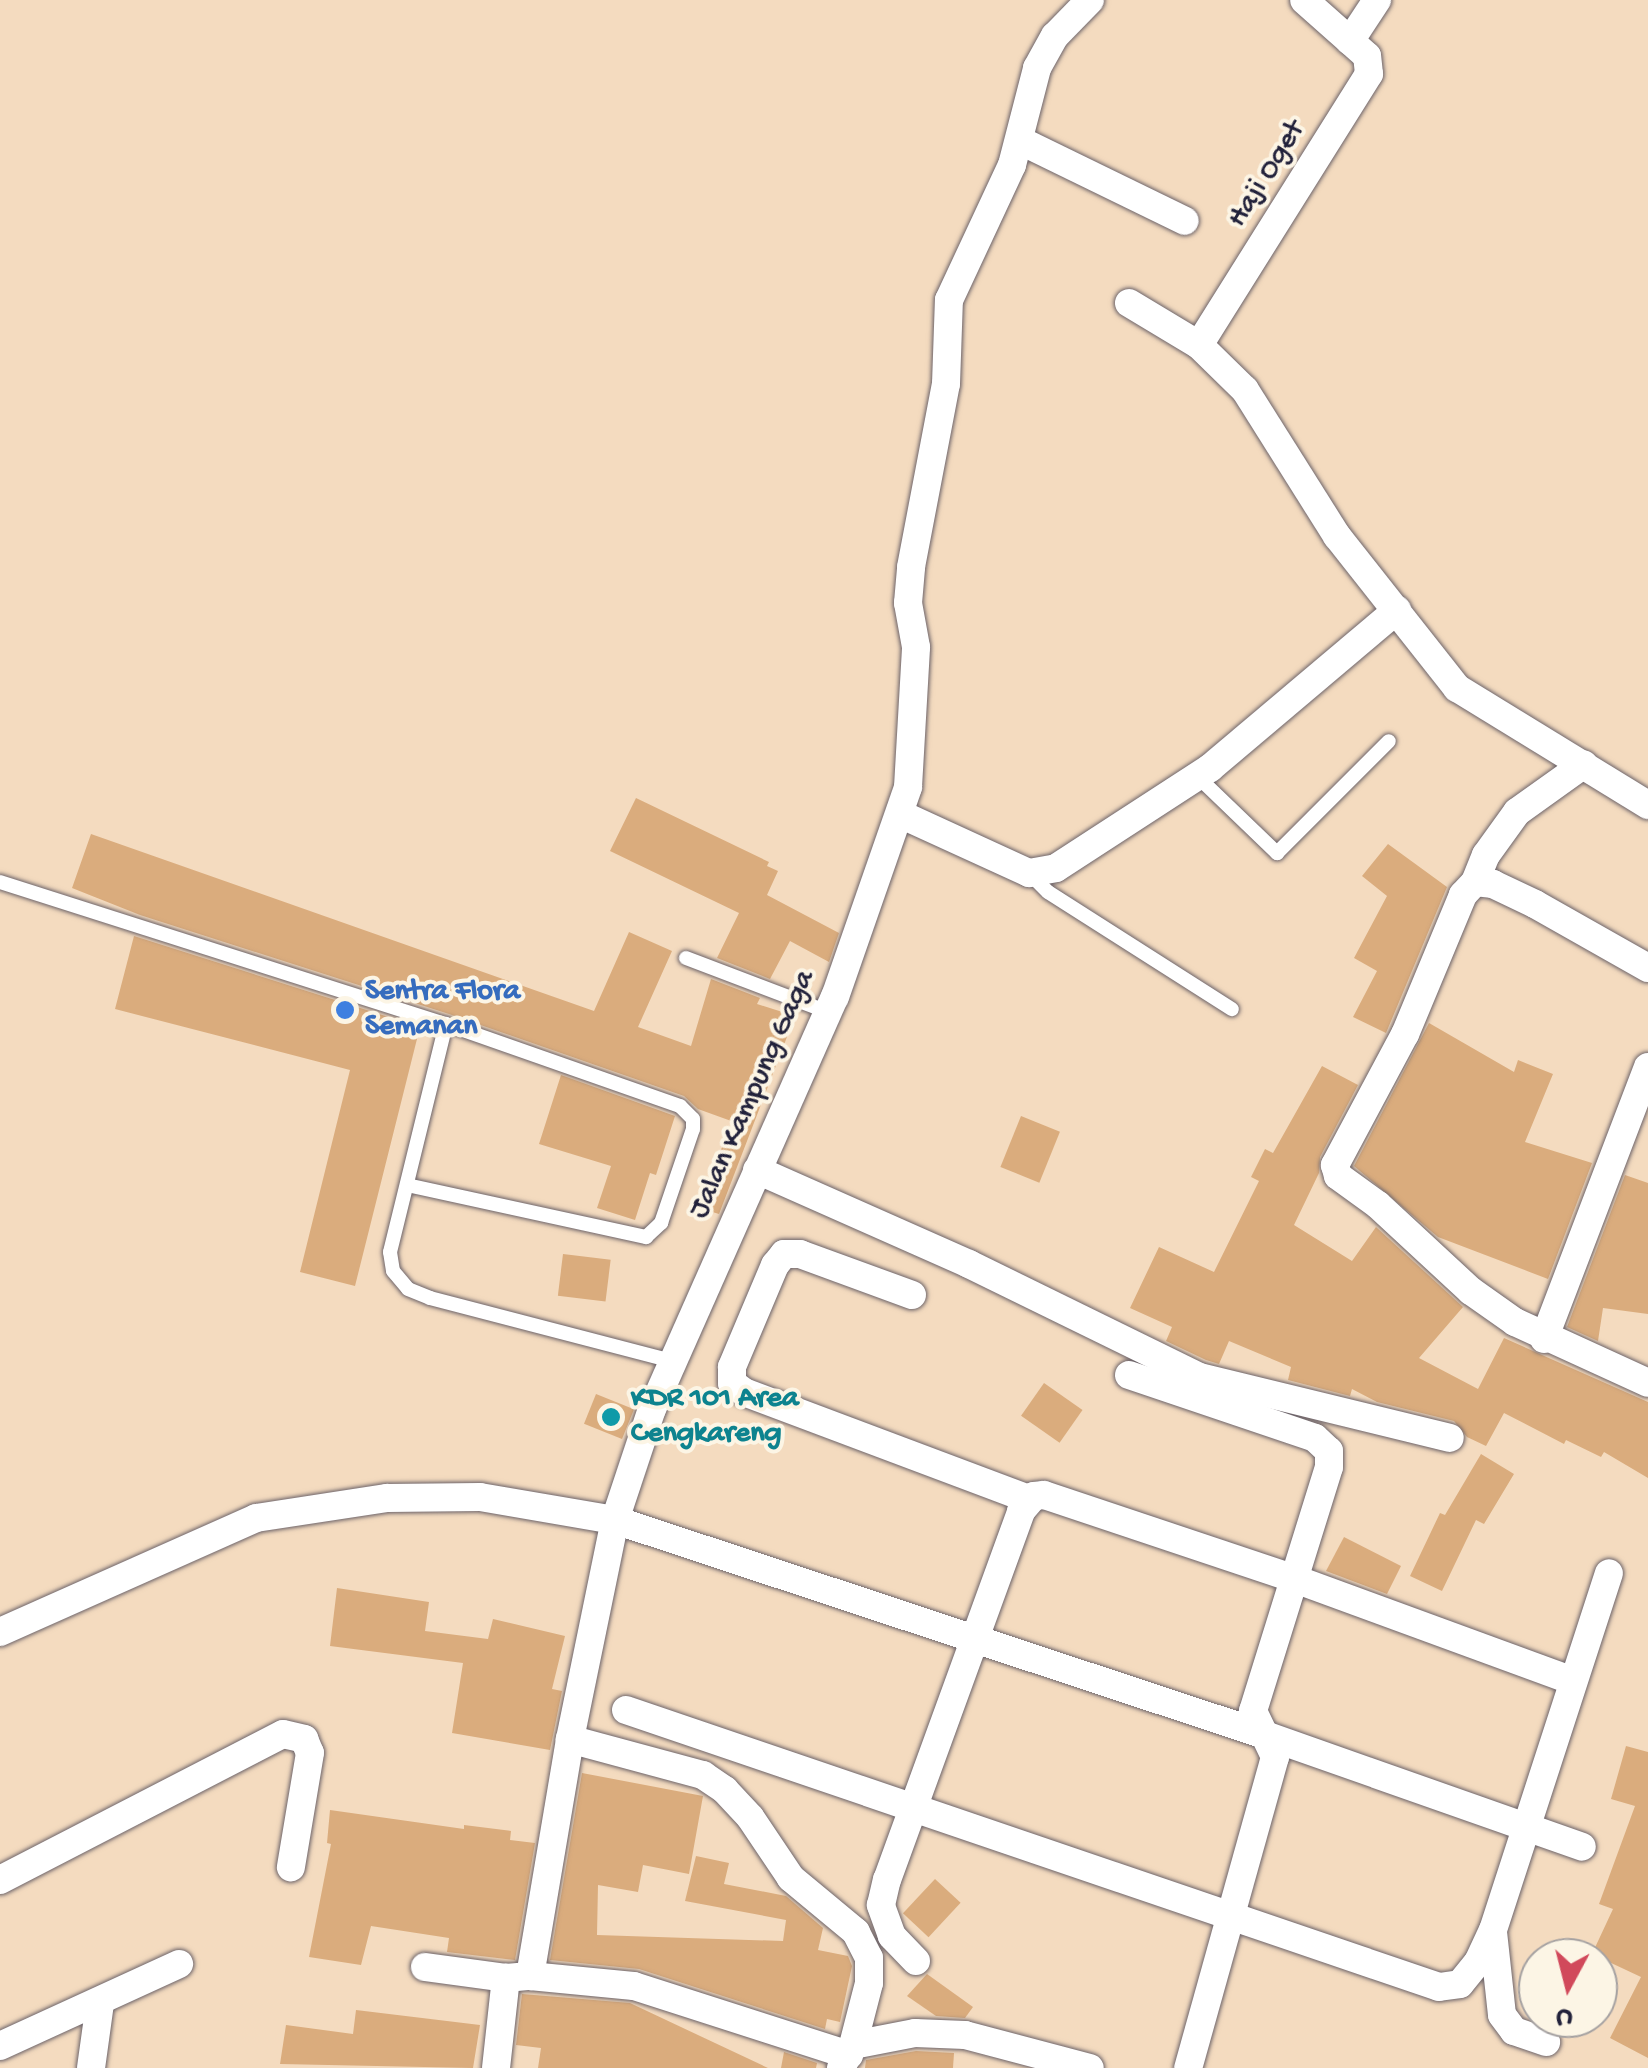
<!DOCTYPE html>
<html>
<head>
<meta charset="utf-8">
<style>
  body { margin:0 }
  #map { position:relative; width:1648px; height:2068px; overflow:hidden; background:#f4dbbf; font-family:"Gochi Hand",sans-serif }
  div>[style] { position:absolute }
  .building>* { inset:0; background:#daac7d; transform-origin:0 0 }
  .roads { filter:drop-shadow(0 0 2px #6c6369) drop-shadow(0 0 2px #6c6369) }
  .lane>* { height:14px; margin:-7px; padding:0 7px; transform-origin:7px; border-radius:7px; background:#fff }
  .street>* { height:28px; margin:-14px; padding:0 14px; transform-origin:14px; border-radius:14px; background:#fff }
  .dots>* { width:28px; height:28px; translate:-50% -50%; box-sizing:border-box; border:5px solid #fcf5e5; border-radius:50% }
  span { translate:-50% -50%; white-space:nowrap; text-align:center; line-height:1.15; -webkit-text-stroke:8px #fcf5e5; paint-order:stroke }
  .street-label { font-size:30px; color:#22223b }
  .shop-label { font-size:30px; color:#366cbe; font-weight:700 }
  .left { translate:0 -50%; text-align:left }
  .culture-label { font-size:30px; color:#0d838f; font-weight:700 }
  .north { position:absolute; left:1518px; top:1938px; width:100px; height:100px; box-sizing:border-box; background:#fcf5e5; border:2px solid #a5a1a1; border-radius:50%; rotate:187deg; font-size:28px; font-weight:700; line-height:40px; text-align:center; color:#22223b }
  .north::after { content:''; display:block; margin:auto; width:35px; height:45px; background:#d1495b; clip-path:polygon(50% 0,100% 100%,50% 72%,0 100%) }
</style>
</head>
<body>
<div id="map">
  <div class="building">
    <i style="clip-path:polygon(636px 798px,769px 862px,767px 866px,778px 871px,767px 895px,839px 933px,829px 962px,790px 941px,770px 979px,717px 958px,739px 913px,610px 851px)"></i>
    <i style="clip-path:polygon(91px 834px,594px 1011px,629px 932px,672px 951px,638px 1027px,691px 1046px,711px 979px,760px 998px,757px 1004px,795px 1016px,719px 1214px,699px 1208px,708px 1177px,734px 1122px,698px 1109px,684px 1096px,449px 1014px,140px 915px,72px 888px)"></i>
    <i style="clip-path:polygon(1388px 844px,1447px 887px,1386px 1033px,1353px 1017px,1377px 971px,1354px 958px,1387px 896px,1362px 876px)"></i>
    <i style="clip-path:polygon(134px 936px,420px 1027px,355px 1286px,300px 1272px,350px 1070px,115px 1009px)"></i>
    <i style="clip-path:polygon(1429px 1023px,1514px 1072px,1518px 1060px,1553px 1074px,1525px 1142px,1592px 1163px,1548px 1279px,1438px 1237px,1354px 1166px)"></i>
    <i style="clip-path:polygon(1322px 1066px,1358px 1085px,1320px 1157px,1319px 1173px,1294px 1225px,1352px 1261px,1376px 1227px,1463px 1307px,1419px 1358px,1478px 1389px,1504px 1338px,1648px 1402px,1648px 1478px,1604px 1452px,1601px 1457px,1566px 1440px,1564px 1444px,1504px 1413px,1486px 1446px,1467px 1437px,1454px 1421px,1377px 1402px,1352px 1389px,1350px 1396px,1288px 1380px,1291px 1367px,1229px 1341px,1219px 1364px,1206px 1360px,1166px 1341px,1172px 1327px,1130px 1308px,1159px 1247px,1214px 1272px,1259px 1181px,1251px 1177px,1265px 1149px,1273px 1153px)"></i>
    <i style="clip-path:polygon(561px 1075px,675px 1116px,656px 1175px,650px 1173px,635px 1220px,597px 1208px,611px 1166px,539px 1144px)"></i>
    <i style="left:1021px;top:1116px;width:42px;height:55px;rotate:22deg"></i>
    <i style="clip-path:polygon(1625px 1175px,1648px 1183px,1648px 1314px,1603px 1308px,1598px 1341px,1567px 1327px)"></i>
    <i style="left:563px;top:1254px;width:48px;height:42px;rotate:7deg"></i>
    <i style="left:1044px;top:1383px;width:47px;height:40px;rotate:35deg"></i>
    <i style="left:596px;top:1394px;width:41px;height:32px;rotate:22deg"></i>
    <i style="clip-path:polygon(1481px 1454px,1514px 1474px,1484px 1524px,1476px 1520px,1442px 1591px,1410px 1576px,1440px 1513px,1445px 1515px)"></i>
    <i style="clip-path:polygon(1344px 1537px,1401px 1566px,1387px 1594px,1326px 1571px)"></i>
    <i style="clip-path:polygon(337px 1588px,429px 1602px,425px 1631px,488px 1639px,493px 1619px,565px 1636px,552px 1689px,562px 1691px,550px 1750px,452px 1733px,463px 1663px,330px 1646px)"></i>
    <i style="clip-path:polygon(1626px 1746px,1648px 1752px,1648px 2058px,1610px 2038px,1641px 1977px,1592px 1954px,1613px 1909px,1599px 1904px,1635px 1806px,1611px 1799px)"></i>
    <i style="clip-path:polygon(582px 1773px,703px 1796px,689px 1874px,643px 1865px,638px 1892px,598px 1885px,597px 1935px,783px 1941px,786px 1920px,685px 1901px,696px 1856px,729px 1863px,724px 1884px,786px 1896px,823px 1928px,818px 1950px,848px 1956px,852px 1966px,840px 2022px,827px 2019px,825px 2029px,639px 1969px,550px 1960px)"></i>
    <i style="clip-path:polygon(330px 1810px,464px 1829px,464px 1825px,511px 1831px,510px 1840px,535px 1843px,515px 1960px,447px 1952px,449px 1938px,371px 1926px,361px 1965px,309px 1957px,331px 1844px,327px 1843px)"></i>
    <i style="left:935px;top:1879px;width:35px;height:47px;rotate:43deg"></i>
    <i style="clip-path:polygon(927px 1974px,973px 2007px,965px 2018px,936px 2016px,907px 1996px)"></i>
    <i style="clip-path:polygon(522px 1994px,630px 2003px,768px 2068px,538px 2068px,541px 2048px,516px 2045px)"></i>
    <i style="clip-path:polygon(356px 2010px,480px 2025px,473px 2068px,280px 2064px,286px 2025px,353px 2034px)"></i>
    <i style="clip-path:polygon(916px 2051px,954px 2053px,953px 2068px,865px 2068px,866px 2060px)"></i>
    <i style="clip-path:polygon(784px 2052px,817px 2063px,816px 2068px,781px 2068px)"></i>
  </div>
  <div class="roads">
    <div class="lane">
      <i style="left:1198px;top:777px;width:110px;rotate:43.9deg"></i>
      <i style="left:1277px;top:853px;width:158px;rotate:-45deg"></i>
      <i style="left:1030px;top:874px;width:25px;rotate:45deg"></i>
      <i style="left:1048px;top:892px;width:218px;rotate:32.5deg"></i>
      <i style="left:0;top:882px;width:468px;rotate:17.7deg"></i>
      <i style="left:446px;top:1024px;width:235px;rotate:103.8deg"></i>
      <i style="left:390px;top:1252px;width:19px;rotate:81deg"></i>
      <i style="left:393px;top:1271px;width:23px;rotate:50deg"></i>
      <i style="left:408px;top:1289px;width:24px;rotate:22deg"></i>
      <i style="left:430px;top:1298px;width:250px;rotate:14.6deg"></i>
      <i style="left:686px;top:958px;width:152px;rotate:20.8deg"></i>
      <i style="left:407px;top:1185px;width:245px;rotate:12.3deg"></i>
      <i style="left:646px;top:1237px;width:21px;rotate:-43deg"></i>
      <i style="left:661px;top:1223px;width:99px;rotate:-71.2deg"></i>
      <i style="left:693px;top:1129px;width:10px;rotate:-90deg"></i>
      <i style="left:693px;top:1119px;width:18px;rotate:-135deg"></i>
      <i style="left:680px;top:1106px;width:248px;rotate:-160.7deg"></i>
    </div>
    <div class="street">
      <i style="left:1350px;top:41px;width:49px;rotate:-56.6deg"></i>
      <i style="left:1021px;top:141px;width:182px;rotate:26deg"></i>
      <i style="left:1129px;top:303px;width:82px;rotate:31deg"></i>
      <i style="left:1199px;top:345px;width:64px;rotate:44.4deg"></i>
      <i style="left:1245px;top:390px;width:173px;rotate:57.8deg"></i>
      <i style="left:1337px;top:536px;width:194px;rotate:51.7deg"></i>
      <i style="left:1457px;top:688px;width:224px;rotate:31.5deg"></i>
      <i style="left:1199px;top:345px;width:320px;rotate:-57.9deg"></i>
      <i style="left:1369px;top:74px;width:18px;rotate:-96deg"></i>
      <i style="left:1367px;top:56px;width:84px;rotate:-138.4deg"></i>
      <i style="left:900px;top:814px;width:142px;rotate:24.6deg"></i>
      <i style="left:1029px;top:873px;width:27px;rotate:-10deg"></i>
      <i style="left:1056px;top:868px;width:184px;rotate:-33deg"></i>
      <i style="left:1210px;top:768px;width:245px;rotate:-40.2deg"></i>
      <i style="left:1475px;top:882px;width:29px;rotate:-68deg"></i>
      <i style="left:1486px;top:855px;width:53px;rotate:-54.2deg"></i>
      <i style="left:1517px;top:812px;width:82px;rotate:-35.6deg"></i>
      <i style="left:1648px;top:968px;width:130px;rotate:-150.5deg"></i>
      <i style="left:1535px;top:904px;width:47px;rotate:-154.5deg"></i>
      <i style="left:1493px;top:884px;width:18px;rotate:-174deg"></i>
      <i style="left:1475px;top:882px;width:18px;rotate:133deg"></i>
      <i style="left:1463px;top:895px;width:151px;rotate:112.6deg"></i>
      <i style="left:1405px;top:1034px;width:149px;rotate:118.1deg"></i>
      <i style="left:1335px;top:1165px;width:11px;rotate:75deg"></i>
      <i style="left:1338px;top:1176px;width:49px;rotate:35.9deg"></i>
      <i style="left:1378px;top:1205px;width:127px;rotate:42.8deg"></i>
      <i style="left:1471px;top:1291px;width:54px;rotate:35.2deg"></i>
      <i style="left:1515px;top:1322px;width:146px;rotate:24.6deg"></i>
      <i style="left:757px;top:1170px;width:232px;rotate:23.9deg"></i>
      <i style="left:969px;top:1264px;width:257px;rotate:26.1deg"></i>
      <i style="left:1200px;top:1377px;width:257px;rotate:13.7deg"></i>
      <i style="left:912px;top:1295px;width:119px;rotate:-159.9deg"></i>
      <i style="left:800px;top:1254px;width:16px;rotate:180deg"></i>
      <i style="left:784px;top:1254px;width:14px;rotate:129deg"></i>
      <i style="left:775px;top:1265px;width:111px;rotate:112.9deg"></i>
      <i style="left:732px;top:1367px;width:16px;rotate:90deg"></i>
      <i style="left:732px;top:1383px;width:15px;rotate:37deg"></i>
      <i style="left:744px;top:1392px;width:304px;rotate:20.6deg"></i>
      <i style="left:1544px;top:1339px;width:291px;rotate:-69.1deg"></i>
      <i style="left:1129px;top:1375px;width:196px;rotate:18.7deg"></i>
      <i style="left:1315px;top:1438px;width:19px;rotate:43deg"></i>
      <i style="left:1329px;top:1451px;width:16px;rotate:90deg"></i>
      <i style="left:1329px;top:1467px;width:256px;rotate:107.3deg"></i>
      <i style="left:1253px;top:1711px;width:51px;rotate:64.4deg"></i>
      <i style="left:1275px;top:1757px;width:323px;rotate:105.6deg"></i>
      <i style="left:0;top:1632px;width:280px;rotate:-24deg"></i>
      <i style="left:256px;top:1518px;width:133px;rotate:-8.7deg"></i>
      <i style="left:387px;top:1498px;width:93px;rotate:-0.6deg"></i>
      <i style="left:480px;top:1497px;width:137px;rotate:9.7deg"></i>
      <i style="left:615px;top:1520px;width:681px;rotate:18.3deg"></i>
      <i style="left:1262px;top:1734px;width:339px;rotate:19.4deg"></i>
      <i style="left:626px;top:1710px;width:859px;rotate:18.81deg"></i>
      <i style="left:1439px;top:1987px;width:21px;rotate:-8deg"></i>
      <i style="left:1460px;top:1984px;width:28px;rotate:-51deg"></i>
      <i style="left:1478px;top:1962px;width:35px;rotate:-65deg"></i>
      <i style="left:1493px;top:1930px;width:375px;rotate:-72deg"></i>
      <i style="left:0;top:1880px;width:318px;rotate:-27.3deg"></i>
      <i style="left:283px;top:1734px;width:22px;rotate:13deg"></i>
      <i style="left:304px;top:1739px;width:15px;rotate:67deg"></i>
      <i style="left:310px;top:1753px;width:116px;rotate:99.5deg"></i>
      <i style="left:1493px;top:1932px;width:83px;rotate:83.8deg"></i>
      <i style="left:1502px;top:2015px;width:20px;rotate:53deg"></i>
      <i style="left:1514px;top:2031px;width:34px;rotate:19deg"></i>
      <i style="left:916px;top:1961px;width:35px;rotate:-134deg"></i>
      <i style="left:892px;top:1936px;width:33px;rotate:-110deg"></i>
      <i style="left:881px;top:1905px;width:26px;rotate:-77deg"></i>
      <i style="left:887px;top:1880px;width:393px;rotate:-70deg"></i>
      <i style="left:1021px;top:1511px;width:20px;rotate:-49deg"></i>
      <i style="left:1034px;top:1496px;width:10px;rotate:-6deg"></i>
      <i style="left:1044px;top:1495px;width:262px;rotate:18.5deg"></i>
      <i style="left:1292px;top:1578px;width:299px;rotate:20.1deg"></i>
      <i style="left:425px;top:1967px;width:82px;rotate:7.7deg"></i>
      <i style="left:530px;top:1976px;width:240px;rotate:-80.4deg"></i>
      <i style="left:853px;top:2045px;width:63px;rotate:-11deg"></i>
      <i style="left:915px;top:2033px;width:50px;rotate:2.3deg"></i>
      <i style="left:965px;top:2035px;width:129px;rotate:14.8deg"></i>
      <i style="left:0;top:2046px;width:197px;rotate:-24.6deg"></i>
      <i style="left:91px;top:2068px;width:66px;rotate:-82.1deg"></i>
      <i style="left:496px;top:2068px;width:91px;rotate:-83.7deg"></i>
      <i style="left:506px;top:1978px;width:24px;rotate:-5deg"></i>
      <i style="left:530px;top:1976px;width:104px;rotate:5.5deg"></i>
      <i style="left:634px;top:1986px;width:226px;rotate:17.8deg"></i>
      <i style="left:841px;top:2068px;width:26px;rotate:-62deg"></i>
      <i style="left:853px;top:2045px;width:64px;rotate:-75.5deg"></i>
      <i style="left:869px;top:1983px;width:25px;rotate:-90deg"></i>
      <i style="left:869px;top:1958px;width:29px;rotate:-117deg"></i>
      <i style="left:856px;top:1932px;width:85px;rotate:-140.3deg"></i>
      <i style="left:791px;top:1878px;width:73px;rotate:-123.9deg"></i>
      <i style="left:750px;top:1817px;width:37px;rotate:-133deg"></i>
      <i style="left:725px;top:1790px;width:27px;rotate:-146deg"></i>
      <i style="left:703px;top:1775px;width:138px;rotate:-164.9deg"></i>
      <i style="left:570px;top:1739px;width:224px;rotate:-78.4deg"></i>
      <i style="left:615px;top:1520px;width:117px;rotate:-71.6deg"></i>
      <i style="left:652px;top:1409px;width:451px;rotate:-66.1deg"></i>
      <i style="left:835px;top:997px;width:222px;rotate:-70.8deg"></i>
      <i style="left:908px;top:787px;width:140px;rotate:-86.7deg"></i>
      <i style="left:916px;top:647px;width:45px;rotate:-100.3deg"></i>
      <i style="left:908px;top:603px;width:36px;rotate:-85deg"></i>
      <i style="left:911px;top:567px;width:186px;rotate:-79.2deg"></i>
      <i style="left:946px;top:384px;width:84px;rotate:-88deg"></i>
      <i style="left:949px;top:300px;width:149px;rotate:-65deg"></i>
      <i style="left:1012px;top:165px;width:100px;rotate:-75.5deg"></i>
      <i style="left:1037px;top:68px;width:37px;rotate:-61deg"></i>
      <i style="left:1055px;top:36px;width:50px;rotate:-45.8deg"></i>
    </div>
  </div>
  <div class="dots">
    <i style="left:345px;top:1010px;background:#3f7fe0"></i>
    <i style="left:611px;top:1417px;background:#0f9aa8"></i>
  </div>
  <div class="street-label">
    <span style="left:1268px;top:175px;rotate:-58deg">Haji Oget</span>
    <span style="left:754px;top:1095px;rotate:-66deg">Jalan Kampung Gaga</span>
  </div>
  <div class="shop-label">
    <span class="left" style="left:365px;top:1010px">Sentra Flora<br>Semanan</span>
  </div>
  <div class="culture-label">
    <span class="left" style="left:631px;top:1417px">KDR 101 Area<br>Cengkareng</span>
  </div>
  <div class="north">U</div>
</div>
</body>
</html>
